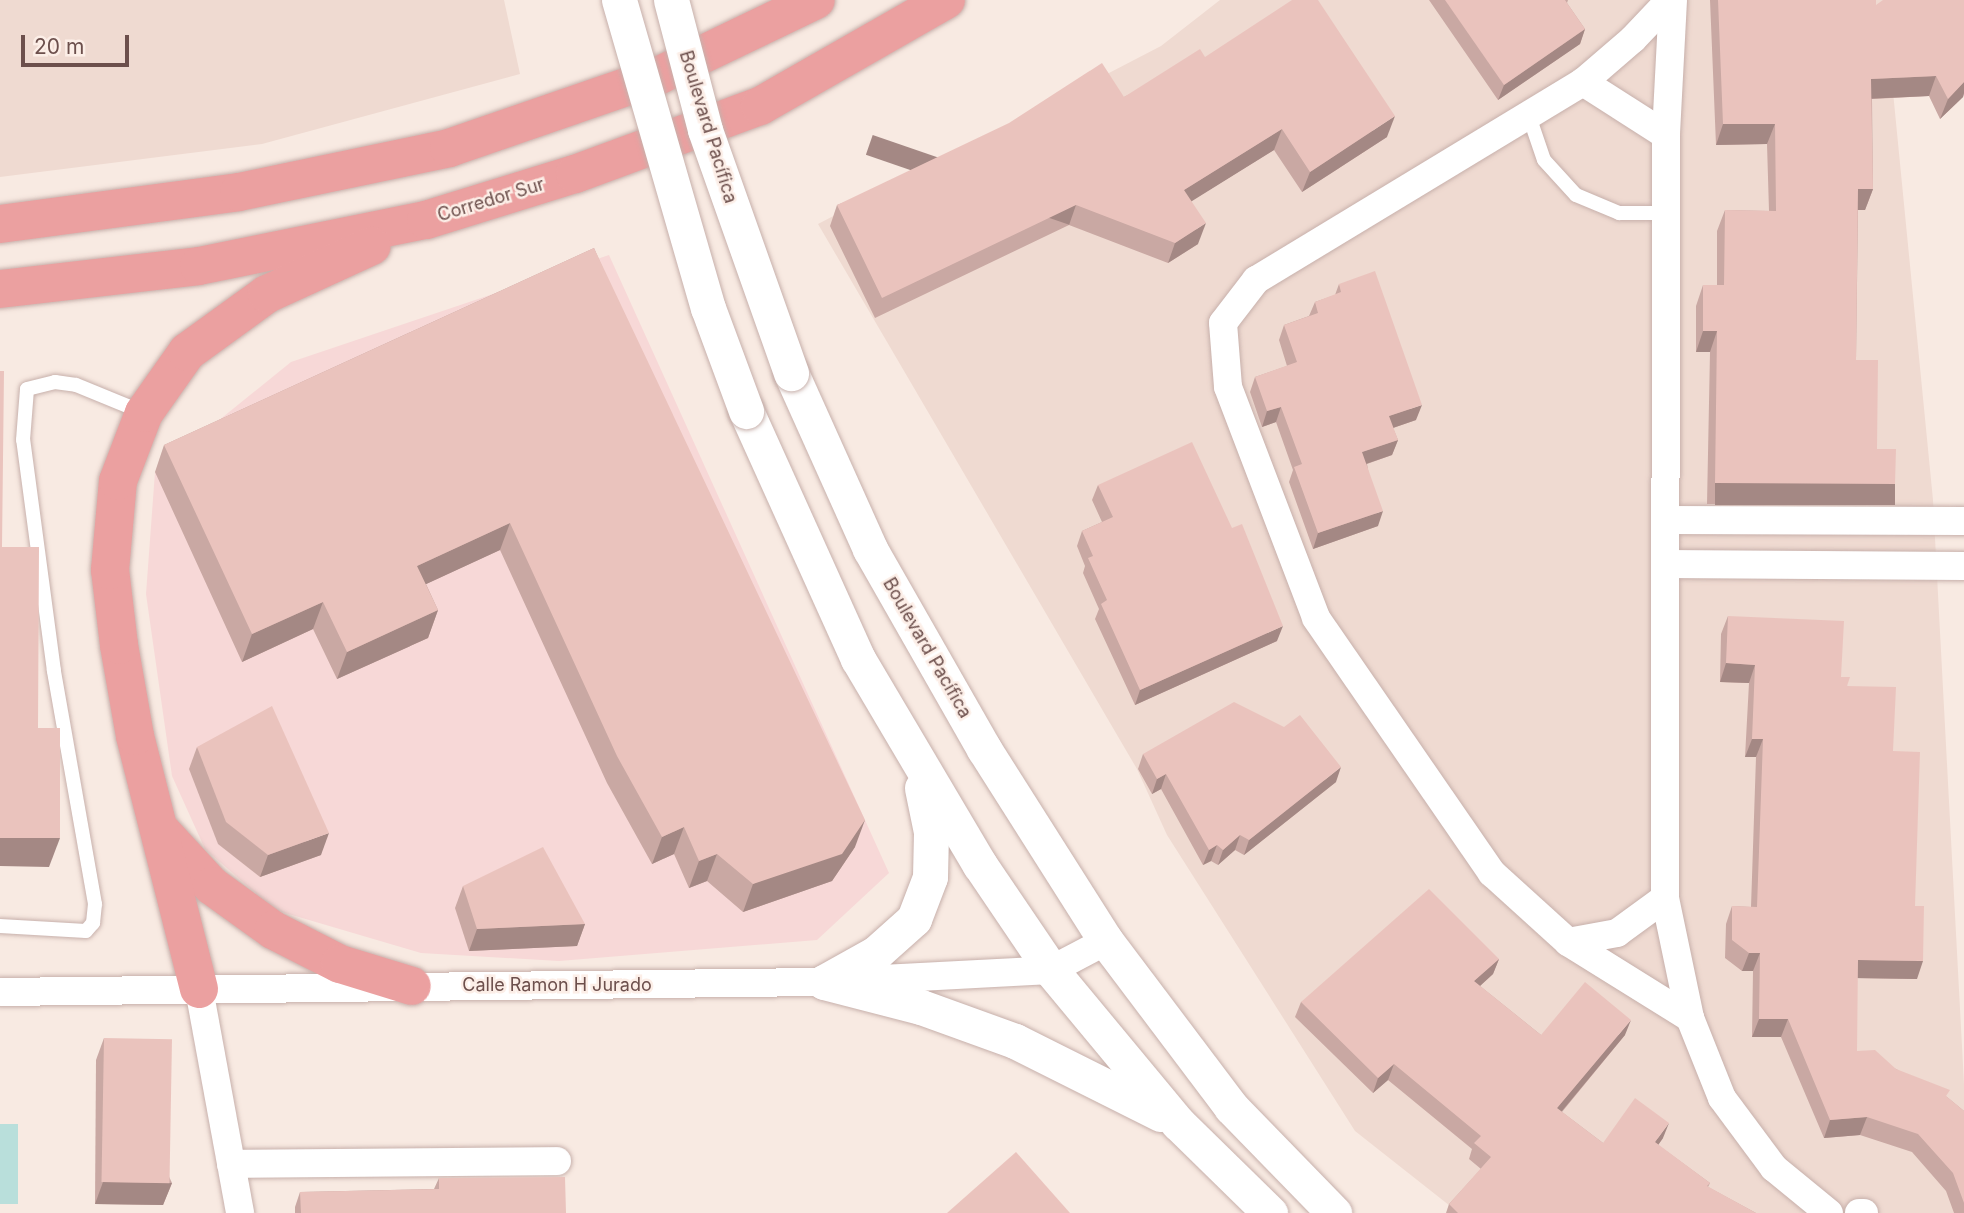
<!DOCTYPE html>
<html>
<head>
<meta charset="utf-8">
<style>
  body { margin:0 }
  #map { position:relative; width:1964px; height:1213px; overflow:hidden; background:#f8eae2; font-family:Inter,sans-serif }
  div>[style] { position:absolute }
  .residential>* { inset:0; background:#efdad1 }
  .commercial>* { inset:0; background:#f7d8d7 }
  .water>* { inset:0; background:#b9dfdb; transform-origin:0 0 }
  .roads { filter:drop-shadow(0 0 2px #c7b0ab) drop-shadow(0 0 2px #c7b0ab) }
  .service>* { height:14px; margin:-7px; padding:0 7px; transform-origin:7px; border-radius:7px; background:#fff }
  .minor>* { height:28px; margin:-14px; padding:0 14px; transform-origin:14px; border-radius:14px; background:#fff }
  .tertiary>* { height:35px; margin:-17.5px; padding:0 17.5px; transform-origin:17.5px; border-radius:17.5px; background:#fff }
  .motorway>* { height:38px; margin:-19px; padding:0 19px; transform-origin:19px; border-radius:19px; background:#eba0a0 }
  .bridges { filter:drop-shadow(0 0 2px #c7b0ab) drop-shadow(0 0 2px #c7b0ab) }
  .tertiary-bridge>* { height:35px; margin:-17.5px; padding:0 17.5px; transform-origin:17.5px; border-radius:17.5px; background:#fff }
  .wall>* { inset:0; background:#c9a8a3 }
  .shaded-wall>* { inset:0; background:#a48884; transform-origin:0 0 }
  .building>* { inset:0; background:#eac3bd; transform-origin:0 0 }
  span { translate:-50% -50%; white-space:nowrap; text-align:center; line-height:1.15; -webkit-text-stroke:5px #fceee7; paint-order:stroke }
  .street-label { font-size:18px; color:#6c4f4c }
  .scale { position:absolute; left:21px; top:35px; width:108px; height:32px; box-sizing:border-box; border:4px solid #6c4f4c; border-top:0; padding-left:9px; font-size:21px; line-height:24px; white-space:nowrap; color:#6c4f4c; -webkit-text-stroke:5px #fceee7; paint-order:stroke }
</style>
</head>
<body>
<div id="map">
  <div class="residential">
    <i style="clip-path:polygon(0 0,504px 0,520px 74px,262px 144px,0 177px)"></i>
    <i style="clip-path:polygon(1220px 0,1884px 0,1933px 500px,1964px 1084px,1964px 1213px,1459px 1213px,1355px 1131px,1167px 835px,1137px 769px,818px 224px,1161px 46px)"></i>
  </div>
  <div class="commercial">
    <i style="clip-path:polygon(609px 255px,889px 873px,817px 940px,559px 961px,421px 953px,275px 910px,205px 849px,172px 776px,146px 594px,155px 472px,291px 362px)"></i>
  </div>
  <div class="water">
    <i style="left:0;top:1124px;width:18px;height:80px"></i>
  </div>
  <div class="roads">
    <div class="service">
      <i style="left:1529px;top:116px;width:46px;rotate:71.2deg"></i>
      <i style="left:1544px;top:160px;width:47px;rotate:47.6deg"></i>
      <i style="left:1576px;top:195px;width:47px;rotate:22.7deg"></i>
      <i style="left:1619px;top:213px;width:47px"></i>
      <i style="left:0;top:926px;width:86px;rotate:3.3deg"></i>
      <i style="left:86px;top:931px;width:11px;rotate:-49deg"></i>
      <i style="left:93px;top:923px;width:19px;rotate:-84deg"></i>
      <i style="left:95px;top:904px;width:237px;rotate:-100deg"></i>
      <i style="left:54px;top:671px;width:233px;rotate:-97.6deg"></i>
      <i style="left:23px;top:440px;width:51px;rotate:-85.5deg"></i>
      <i style="left:27px;top:389px;width:29px;rotate:-14deg"></i>
      <i style="left:55px;top:382px;width:21px;rotate:8deg"></i>
      <i style="left:76px;top:385px;width:71px;rotate:22.2deg"></i>
    </div>
    <div class="minor">
      <i style="left:1670px;top:0;width:54px;rotate:133.5deg"></i>
      <i style="left:1633px;top:39px;width:66px;rotate:139.3deg"></i>
      <i style="left:1583px;top:82px;width:382px;rotate:148.8deg"></i>
      <i style="left:1256px;top:280px;width:54px;rotate:127.5deg"></i>
      <i style="left:1223px;top:323px;width:64px;rotate:85.5deg"></i>
      <i style="left:1228px;top:387px;width:247px;rotate:69.1deg"></i>
      <i style="left:1316px;top:618px;width:310px;rotate:55.4deg"></i>
      <i style="left:1492px;top:873px;width:103px;rotate:42.2deg"></i>
      <i style="left:1568px;top:942px;width:144px;rotate:31.9deg"></i>
      <i style="left:1673px;top:0;width:135px;rotate:93deg"></i>
      <i style="left:1666px;top:135px;width:763px;rotate:90.08deg"></i>
      <i style="left:1665px;top:898px;width:123px;rotate:78.2deg"></i>
      <i style="left:1690px;top:1018px;width:86px;rotate:68.2deg"></i>
      <i style="left:1722px;top:1098px;width:87px;rotate:53.4deg"></i>
      <i style="left:1774px;top:1168px;width:71px;rotate:39.3deg"></i>
      <i style="left:1583px;top:82px;width:98px;rotate:32.6deg"></i>
      <i style="left:1665px;top:520px;width:299px;rotate:0.2deg"></i>
      <i style="left:1665px;top:564px;width:299px;rotate:0.4deg"></i>
      <i style="left:1568px;top:942px;width:50px;rotate:-10.4deg"></i>
      <i style="left:1617px;top:933px;width:59px;rotate:-36.1deg"></i>
      <i style="left:199px;top:989px;width:228px;rotate:79.6deg"></i>
      <i style="left:0;top:992px;width:824px;rotate:-0.7deg"></i>
      <i style="left:824px;top:982px;width:227px;rotate:-3deg"></i>
      <i style="left:1051px;top:970px;width:62px;rotate:-27.8deg"></i>
      <i style="left:231px;top:1164px;width:326px;rotate:-0.5deg"></i>
      <i style="left:1859px;top:1213px;width:5px"></i>
    </div>
    <div class="tertiary">
      <i style="left:791px;top:373px;width:193px;rotate:65.8deg"></i>
      <i style="left:870px;top:549px;width:230px;rotate:60.3deg"></i>
      <i style="left:984px;top:749px;width:227px;rotate:57.6deg"></i>
      <i style="left:1106px;top:941px;width:208px;rotate:53deg"></i>
      <i style="left:1231px;top:1107px;width:148px;rotate:45.8deg"></i>
      <i style="left:746px;top:411px;width:272px;rotate:65.7deg"></i>
      <i style="left:858px;top:659px;width:239px;rotate:59.4deg"></i>
      <i style="left:980px;top:865px;width:127px;rotate:55.9deg"></i>
      <i style="left:1051px;top:970px;width:199px;rotate:50.3deg"></i>
      <i style="left:1178px;top:1123px;width:129px;rotate:44.4deg"></i>
      <i style="left:824px;top:982px;width:100px;rotate:14.5deg"></i>
      <i style="left:921px;top:1007px;width:100px;rotate:19.9deg"></i>
      <i style="left:1015px;top:1041px;width:163px;rotate:26.6deg"></i>
      <i style="left:824px;top:982px;width:60px;rotate:-29.1deg"></i>
      <i style="left:876px;top:953px;width:51px;rotate:-41.8deg"></i>
      <i style="left:914px;top:919px;width:45px;rotate:-69.1deg"></i>
      <i style="left:930px;top:877px;width:45px;rotate:-88.7deg"></i>
      <i style="left:931px;top:832px;width:45px;rotate:-101.6deg"></i>
    </div>
    <div class="motorway">
      <i style="left:0;top:224px;width:241px;rotate:-7.6deg"></i>
      <i style="left:239px;top:192px;width:215px;rotate:-11.8deg"></i>
      <i style="left:449px;top:148px;width:221px;rotate:-19deg"></i>
      <i style="left:658px;top:76px;width:175px;rotate:-25.7deg"></i>
      <i style="left:0;top:289px;width:200px;rotate:-6.6deg"></i>
      <i style="left:199px;top:266px;width:232px;rotate:-11.5deg"></i>
      <i style="left:426px;top:220px;width:156px;rotate:-17.2deg"></i>
      <i style="left:575px;top:174px;width:197px;rotate:-20.2deg"></i>
      <i style="left:760px;top:106px;width:214px;rotate:-29.7deg"></i>
      <i style="left:162px;top:832px;width:74px;rotate:47.2deg"></i>
      <i style="left:212px;top:886px;width:75px;rotate:35.8deg"></i>
      <i style="left:273px;top:930px;width:75px;rotate:26.9deg"></i>
      <i style="left:340px;top:964px;width:75px;rotate:17deg"></i>
      <i style="left:199px;top:989px;width:261px;rotate:-104.2deg"></i>
      <i style="left:135px;top:736px;width:92px;rotate:-100deg"></i>
      <i style="left:119px;top:645px;width:76px;rotate:-96.8deg"></i>
      <i style="left:110px;top:570px;width:89px;rotate:-84.9deg"></i>
      <i style="left:118px;top:481px;width:73px;rotate:-69.1deg"></i>
      <i style="left:144px;top:413px;width:75px;rotate:-54.8deg"></i>
      <i style="left:187px;top:352px;width:99px;rotate:-35.9deg"></i>
      <i style="left:267px;top:294px;width:115px;rotate:-24.6deg"></i>
    </div>
  </div>
  <div class="bridges">
    <div class="tertiary-bridge">
      <i style="left:619px;top:0;width:321px;rotate:73.9deg"></i>
      <i style="left:708px;top:308px;width:110px;rotate:69.7deg"></i>
      <i style="left:671px;top:0;width:134px;rotate:75.3deg"></i>
      <i style="left:705px;top:130px;width:258px;rotate:70.5deg"></i>
    </div>
  </div>
  <div class="wall">
    <i style="clip-path:polygon(1429px 0,1568px 0,1567px 3px,1585px 29px,1580px 44px,1498px 100px)"></i>
    <i style="clip-path:polygon(1710px 0,1876px 0,1876px 5px,1964px 0,1964px 93px,1963px 97px,1940px 119px,1929px 96px,1872px 99px,1873px 189px,1865px 210px,1858px 210px,1856px 360px,1877px 449px,1895px 484px,1888px 504px,1707px 504px,1710px 352px,1696px 352px,1696px 306px,1703px 285px,1717px 285px,1717px 231px,1725px 210px,1769px 211px,1767px 144px,1716px 145px)"></i>
    <i style="clip-path:polygon(1205px 57px,1387px 137px,1302px 192px,1274px 150px,1191px 201px,1198px 244px,1168px 263px,1069px 225px,875px 318px,830px 226px,837px 205px,1124px 97px)"></i>
    <i style="clip-path:polygon(594px 248px,855px 847px,832px 881px,743px 912px,707px 881px,689px 888px,674px 854px,652px 864px,607px 783px,500px 550px,426px 584px,438px 610px,428px 638px,337px 679px,313px 629px,242px 662px,155px 472px,164px 445px)"></i>
    <i style="clip-path:polygon(1339px 284px,1416px 420px,1393px 428px,1398px 440px,1392px 455px,1367px 464px,1378px 526px,1313px 549px,1289px 482px,1293px 470px,1276px 422px,1262px 427px,1250px 392px,1255px 377px,1287px 366px,1279px 340px,1284px 325px,1309px 316px,1315px 302px,1335px 295px)"></i>
    <i style="clip-path:polygon(1098px 485px,1277px 641px,1135px 705px,1095px 619px,1099px 609px,1083px 573px,1085px 566px,1077px 546px,1082px 531px,1102px 522px,1092px 500px)"></i>
    <i style="clip-path:polygon(1728px 616px,1841px 677px,1893px 751px,1915px 906px,1917px 979px,1857px 978px,1857px 1051px,1896px 1069px,1947px 1097px,1964px 1111px,1964px 1213px,1954px 1213px,1946px 1191px,1912px 1152px,1860px 1135px,1824px 1138px,1781px 1037px,1752px 1037px,1753px 971px,1742px 971px,1725px 958px,1726px 924px,1732px 906px,1751px 907px,1756px 757px,1745px 757px,1749px 683px,1720px 682px,1721px 634px)"></i>
    <i style="clip-path:polygon(197px 747px,321px 855px,260px 877px,218px 844px,189px 769px)"></i>
    <i style="clip-path:polygon(1143px 754px,1336px 782px,1244px 855px,1235px 850px,1218px 865px,1211px 861px,1203px 865px,1161px 789px,1152px 794px,1138px 769px)"></i>
    <i style="clip-path:polygon(463px 886px,585px 924px,577px 946px,469px 951px,455px 908px)"></i>
    <i style="clip-path:polygon(1499px 959px,1493px 974px,1480px 986px,1541px 1035px,1625px 1035px,1562px 1112px,1603px 1143px,1663px 1138px,1658px 1145px,1710px 1183px,1708px 1187px,1756px 1213px,1446px 1213px,1449px 1204px,1481px 1169px,1469px 1159px,1472px 1149px,1388px 1080px,1373px 1093px,1295px 1017px,1301px 1002px)"></i>
    <i style="clip-path:polygon(104px 1038px,172px 1183px,163px 1205px,95px 1204px,96px 1060px)"></i>
    <i style="clip-path:polygon(439px 1178px,566px 1213px,295px 1213px,295px 1207px,300px 1192px,434px 1189px)"></i>
  </div>
  <div class="shaded-wall">
    <i style="clip-path:polygon(1585px 29px,1580px 44px,1498px 100px,1504px 85px)"></i>
    <i style="clip-path:polygon(1936px 76px,1929px 96px,1864px 99px,1871px 79px)"></i>
    <i style="clip-path:polygon(1964px 82px,1964px 93px,1963px 97px,1940px 119px,1948px 99px)"></i>
    <i style="clip-path:polygon(1395px 116px,1387px 137px,1302px 192px,1310px 172px)"></i>
    <i style="clip-path:polygon(1723px 124px,1775px 124px,1767px 144px,1716px 145px)"></i>
    <i style="clip-path:polygon(1282px 129px,1274px 150px,1176px 211px,1184px 190px)"></i>
    <i style="clip-path:polygon(1858px 189px,1873px 189px,1865px 210px,1851px 210px)"></i>
    <i style="left:1076px;top:205px;width:21px;height:215px;rotate:109deg"></i>
    <i style="clip-path:polygon(1206px 223px,1198px 244px,1168px 263px,1175px 243px)"></i>
    <i style="clip-path:polygon(1703px 331px,1717px 331px,1710px 352px,1696px 352px)"></i>
    <i style="clip-path:polygon(1422px 405px,1416px 420px,1384px 431px,1389px 416px)"></i>
    <i style="clip-path:polygon(1281px 407px,1276px 422px,1262px 427px,1267px 411px)"></i>
    <i style="clip-path:polygon(1398px 440px,1392px 455px,1357px 467px,1362px 452px)"></i>
    <i style="left:1715px;top:483px;width:180px;height:22px"></i>
    <i style="clip-path:polygon(1383px 511px,1378px 526px,1313px 549px,1318px 533px)"></i>
    <i style="clip-path:polygon(510px 523px,500px 550px,407px 593px,417px 566px)"></i>
    <i style="clip-path:polygon(323px 602px,313px 629px,242px 662px,252px 634px)"></i>
    <i style="clip-path:polygon(438px 610px,428px 638px,337px 679px,347px 652px)"></i>
    <i style="clip-path:polygon(1283px 626px,1277px 641px,1135px 705px,1140px 690px)"></i>
    <i style="clip-path:polygon(1726px 663px,1755px 665px,1749px 683px,1720px 682px)"></i>
    <i style="clip-path:polygon(1752px 739px,1763px 739px,1756px 757px,1745px 757px)"></i>
    <i style="clip-path:polygon(1341px 767px,1336px 782px,1244px 855px,1249px 840px)"></i>
    <i style="clip-path:polygon(1166px 774px,1161px 789px,1152px 794px,1157px 779px)"></i>
    <i style="clip-path:polygon(865px 820px,855px 847px,832px 881px,743px 912px,753px 884px)"></i>
    <i style="clip-path:polygon(684px 827px,674px 854px,652px 864px,662px 837px)"></i>
    <i style="clip-path:polygon(329px 833px,321px 855px,260px 877px,268px 855px)"></i>
    <i style="clip-path:polygon(1240px 835px,1235px 850px,1218px 865px,1223px 850px)"></i>
    <i style="clip-path:polygon(0 838px,60px 838px,49px 867px,0 866px)"></i>
    <i style="clip-path:polygon(1217px 845px,1211px 861px,1203px 865px,1209px 850px)"></i>
    <i style="clip-path:polygon(717px 854px,707px 881px,689px 888px,699px 861px)"></i>
    <i style="clip-path:polygon(585px 924px,577px 946px,469px 951px,477px 929px)"></i>
    <i style="clip-path:polygon(1749px 953px,1760px 953px,1753px 971px,1742px 971px)"></i>
    <i style="clip-path:polygon(1499px 959px,1493px 974px,1469px 996px,1474px 981px)"></i>
    <i style="clip-path:polygon(1858px 960px,1923px 961px,1917px 979px,1851px 978px)"></i>
    <i style="clip-path:polygon(1759px 1019px,1788px 1019px,1781px 1037px,1752px 1037px)"></i>
    <i style="clip-path:polygon(1631px 1020px,1625px 1035px,1552px 1123px,1557px 1108px)"></i>
    <i style="clip-path:polygon(1394px 1064px,1388px 1080px,1373px 1093px,1378px 1078px)"></i>
    <i style="clip-path:polygon(1867px 1117px,1860px 1135px,1824px 1138px,1830px 1120px)"></i>
    <i style="clip-path:polygon(1669px 1123px,1663px 1138px,1649px 1158px,1655px 1142px)"></i>
    <i style="clip-path:polygon(103px 1182px,172px 1183px,163px 1205px,95px 1204px)"></i>
  </div>
  <div class="building">
    <i style="clip-path:polygon(1292px 0,1318px 0,1395px 116px,1310px 172px,1282px 129px,1184px 190px,1206px 223px,1175px 243px,1076px 205px,882px 298px,837px 205px,1009px 123px,1102px 63px,1124px 97px,1200px 49px,1205px 57px)"></i>
    <i style="clip-path:polygon(1445px 0,1565px 0,1585px 29px,1504px 85px)"></i>
    <i style="clip-path:polygon(1718px 0,1876px 0,1876px 5px,1883px 0,1964px 0,1964px 82px,1948px 99px,1936px 76px,1871px 79px,1873px 189px,1858px 189px,1856px 360px,1878px 360px,1877px 449px,1896px 449px,1895px 484px,1715px 483px,1717px 331px,1703px 331px,1703px 285px,1724px 285px,1725px 210px,1776px 211px,1775px 124px,1723px 124px)"></i>
    <i style="clip-path:polygon(594px 248px,865px 820px,842px 854px,753px 884px,717px 854px,699px 861px,684px 827px,662px 837px,617px 756px,510px 523px,417px 566px,438px 610px,347px 652px,323px 602px,252px 634px,164px 445px)"></i>
    <i style="clip-path:polygon(1375px 271px,1422px 405px,1389px 416px,1398px 440px,1362px 452px,1383px 511px,1318px 533px,1294px 467px,1302px 464px,1281px 407px,1267px 411px,1255px 377px,1297px 362px,1284px 325px,1318px 313px,1315px 302px,1341px 292px,1339px 284px)"></i>
    <i style="clip-path:polygon(0 371px,4px 371px,2px 547px,39px 547px,38px 728px,60px 728px,60px 838px,0 838px)"></i>
    <i style="clip-path:polygon(1192px 442px,1232px 528px,1242px 524px,1283px 626px,1140px 690px,1101px 604px,1107px 600px,1088px 558px,1093px 556px,1082px 531px,1113px 517px,1098px 485px)"></i>
    <i style="clip-path:polygon(1728px 616px,1844px 621px,1841px 677px,1850px 677px,1847px 686px,1896px 687px,1893px 751px,1920px 752px,1915px 906px,1924px 906px,1923px 961px,1858px 960px,1857px 1051px,1875px 1050px,1896px 1069px,1950px 1090px,1946px 1096px,1964px 1111px,1964px 1203px,1953px 1173px,1918px 1134px,1867px 1117px,1830px 1120px,1788px 1019px,1759px 1019px,1760px 953px,1749px 953px,1732px 940px,1732px 906px,1757px 907px,1763px 739px,1752px 739px,1755px 665px,1726px 663px)"></i>
    <i style="clip-path:polygon(1234px 702px,1284px 727px,1300px 715px,1341px 767px,1249px 840px,1240px 835px,1223px 850px,1217px 845px,1209px 850px,1166px 774px,1157px 779px,1143px 754px)"></i>
    <i style="clip-path:polygon(272px 706px,329px 833px,268px 855px,226px 822px,197px 747px)"></i>
    <i style="clip-path:polygon(543px 847px,585px 924px,477px 929px,463px 886px)"></i>
    <i style="clip-path:polygon(1429px 889px,1499px 959px,1474px 981px,1541px 1035px,1585px 982px,1631px 1020px,1557px 1108px,1603px 1143px,1635px 1098px,1669px 1123px,1655px 1142px,1710px 1183px,1707px 1186px,1756px 1213px,1458px 1213px,1449px 1204px,1491px 1157px,1474px 1143px,1481px 1136px,1394px 1064px,1378px 1078px,1301px 1002px)"></i>
    <i style="left:104px;top:1038px;width:68px;height:144px;rotate:1deg"></i>
    <i style="clip-path:polygon(1016px 1152px,1070px 1213px,947px 1213px)"></i>
    <i style="clip-path:polygon(565px 1177px,566px 1213px,301px 1213px,300px 1192px,439px 1189px,439px 1178px)"></i>
  </div>
  <div class="street-label">
    <span style="left:708px;top:127px;rotate:73deg">Boulevard Pacífica</span>
    <span style="left:491px;top:200px;rotate:-17deg">Corredor Sur</span>
    <span style="left:927px;top:648px;rotate:60deg">Boulevard Pacífica</span>
    <span style="left:557px;top:985px">Calle Ramon H Jurado</span>
  </div>
  <div class="scale">20 m</div>
</div>
</body>
</html>
